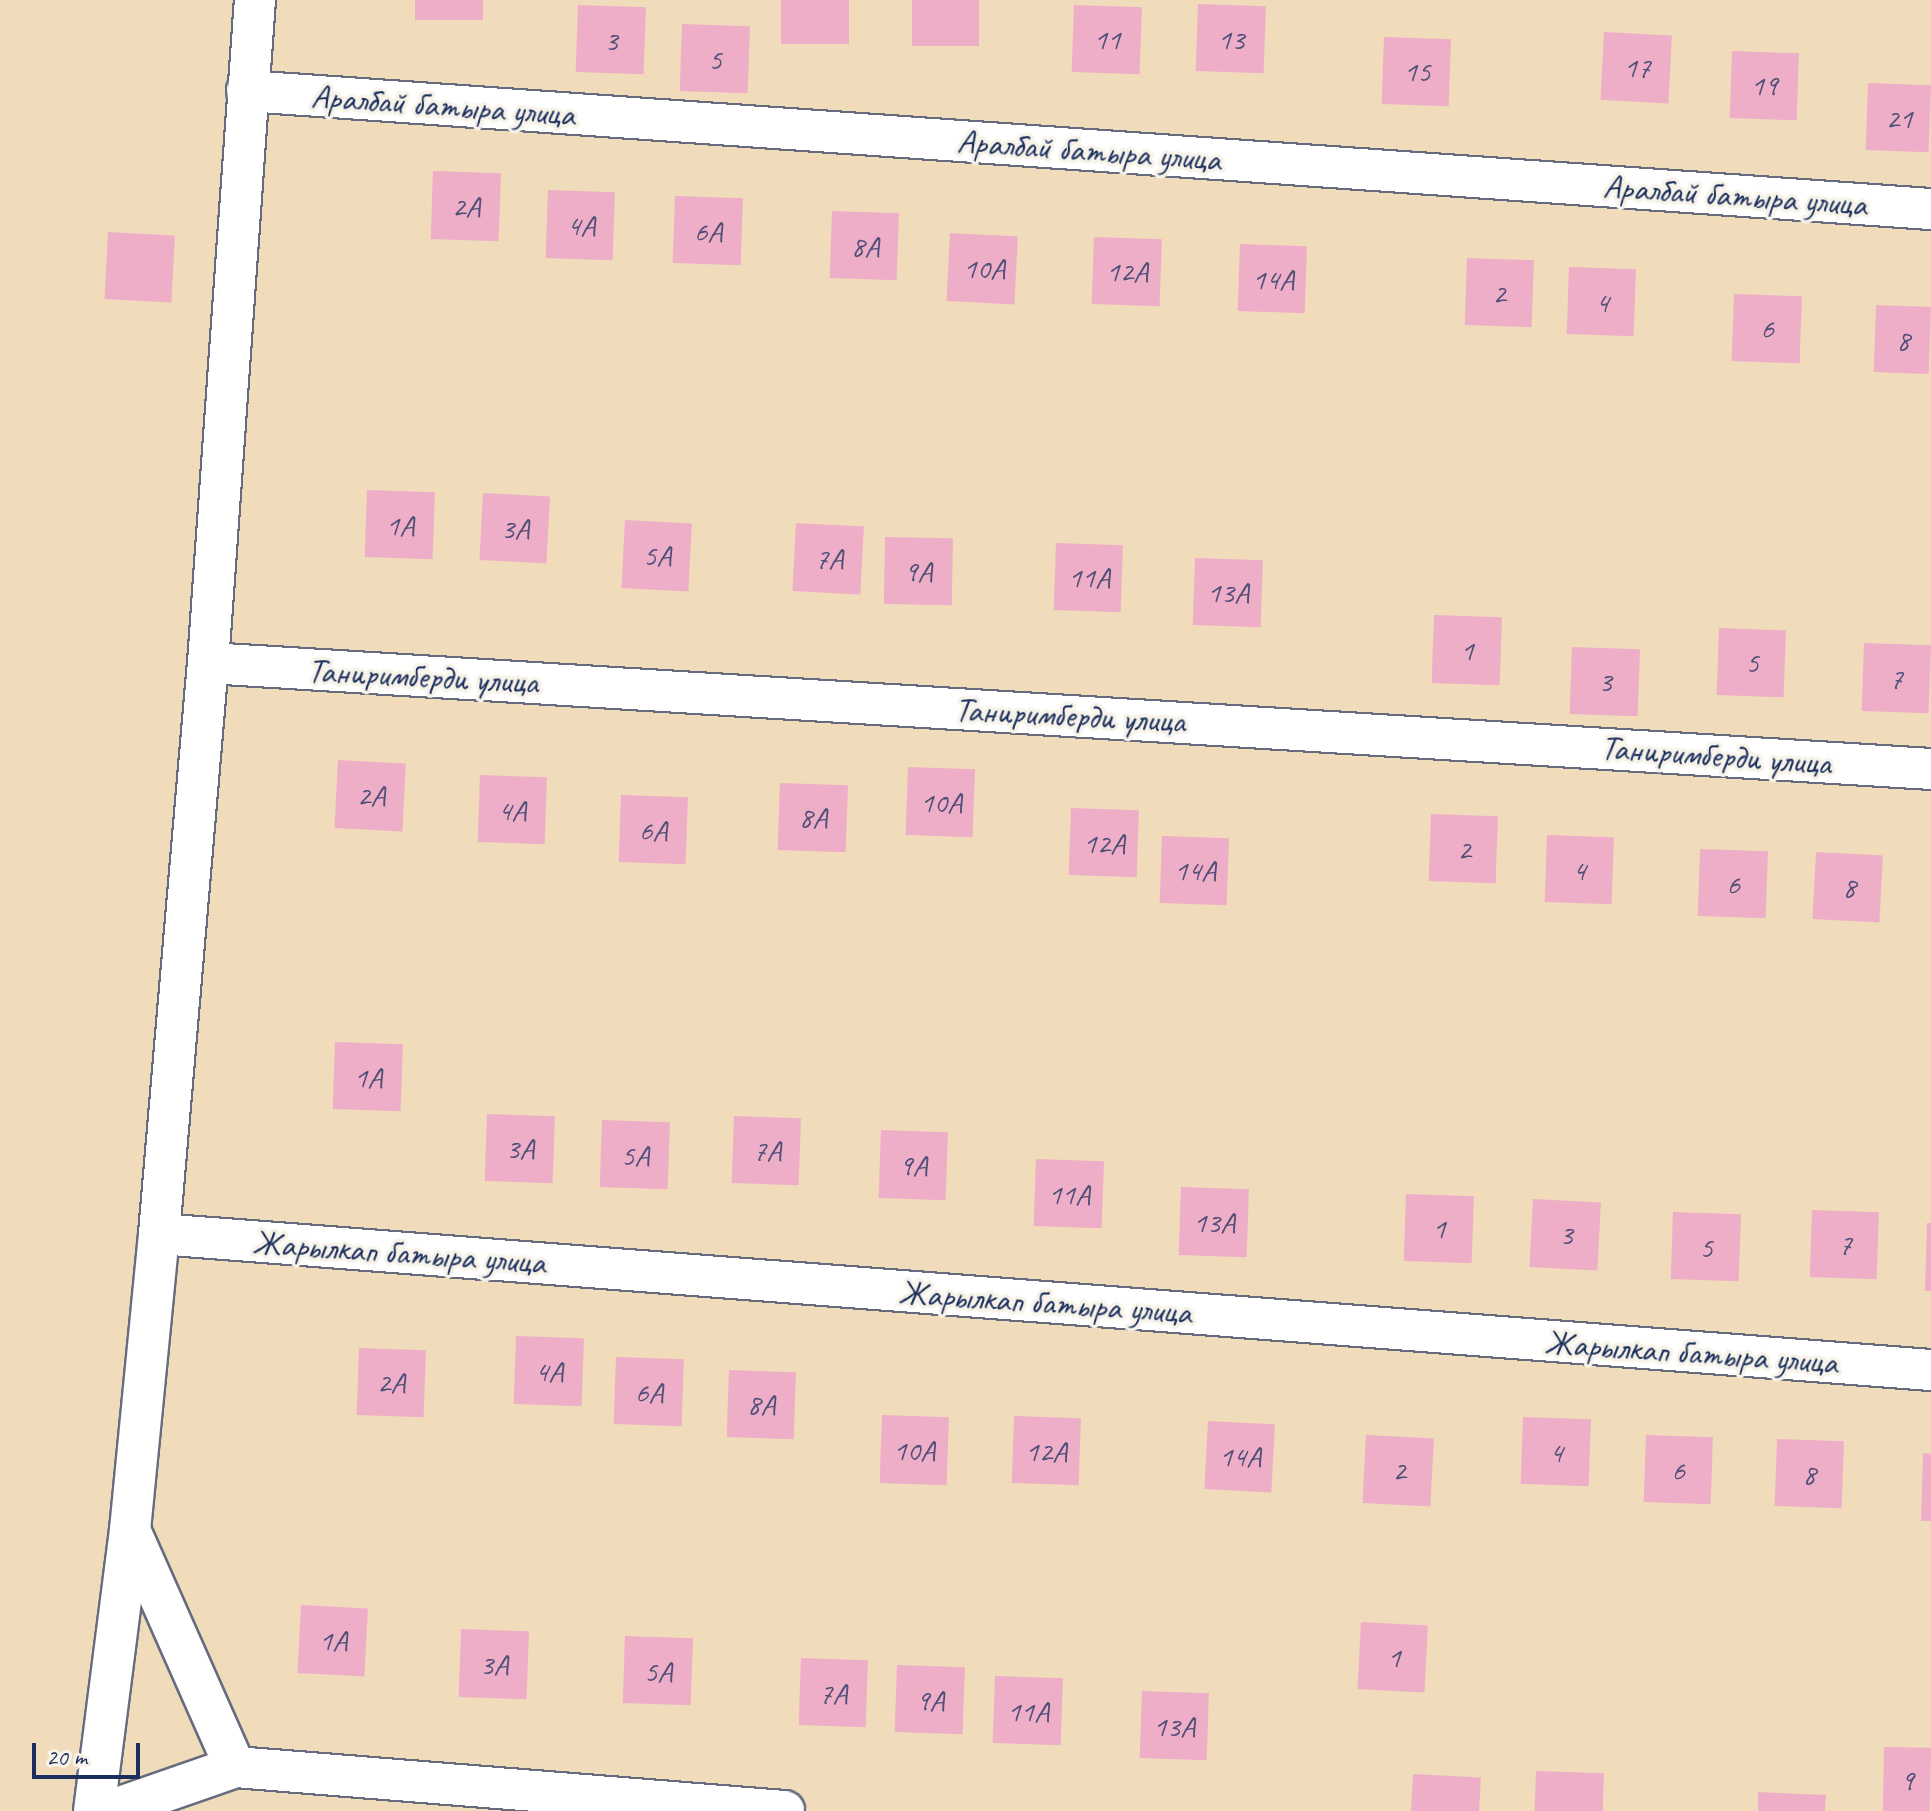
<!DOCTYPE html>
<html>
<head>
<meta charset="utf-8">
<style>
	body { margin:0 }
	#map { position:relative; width:1931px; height:1811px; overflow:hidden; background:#f0dcba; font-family:Caveat,sans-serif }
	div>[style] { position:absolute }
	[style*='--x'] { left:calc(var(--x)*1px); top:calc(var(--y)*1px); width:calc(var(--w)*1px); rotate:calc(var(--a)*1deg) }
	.building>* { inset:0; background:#eeaec8; transform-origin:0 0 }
	.roads { filter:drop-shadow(2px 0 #666c7e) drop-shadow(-2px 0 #666c7e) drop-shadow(0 2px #666c7e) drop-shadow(0 -2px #666c7e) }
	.minor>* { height:40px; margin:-20px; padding:0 20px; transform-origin:20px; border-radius:20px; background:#fff }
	span { translate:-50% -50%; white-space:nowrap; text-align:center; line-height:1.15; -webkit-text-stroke:7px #f7f3e8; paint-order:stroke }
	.number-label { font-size:30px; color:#504f78 }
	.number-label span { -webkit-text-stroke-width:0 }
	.street-label { font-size:34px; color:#1b2f5e }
	.scale { position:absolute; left:32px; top:1743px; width:108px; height:36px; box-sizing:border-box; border:4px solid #1b2f5e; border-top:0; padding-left:10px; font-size:24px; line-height:28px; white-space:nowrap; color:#1b2f5e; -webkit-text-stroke:6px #f7f3e8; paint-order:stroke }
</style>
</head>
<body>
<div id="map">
	<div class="building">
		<div style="left:415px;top:0;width:68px;height:20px"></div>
		<div style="left:781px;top:0;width:68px;height:44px"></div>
		<div style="left:912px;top:0;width:67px;height:46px"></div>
		<div style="left:1198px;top:4px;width:68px;height:67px;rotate:2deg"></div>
		<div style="left:578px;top:5px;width:68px;height:67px;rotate:2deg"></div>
		<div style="left:1074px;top:5px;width:68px;height:67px;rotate:2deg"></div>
		<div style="left:682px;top:24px;width:68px;height:67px;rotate:2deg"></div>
		<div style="left:1604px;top:32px;width:68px;height:68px;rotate:3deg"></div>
		<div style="left:1384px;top:37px;width:67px;height:67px;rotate:2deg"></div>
		<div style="left:1732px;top:51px;width:67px;height:67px;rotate:2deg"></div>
		<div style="left:1868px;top:83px;width:63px;height:67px;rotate:2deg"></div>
		<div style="left:433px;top:171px;width:68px;height:68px;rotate:2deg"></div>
		<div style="left:548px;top:190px;width:67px;height:68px;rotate:2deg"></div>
		<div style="left:675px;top:196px;width:68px;height:67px;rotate:2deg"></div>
		<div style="left:832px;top:211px;width:67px;height:67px;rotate:2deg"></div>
		<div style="left:108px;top:232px;width:67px;height:67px;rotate:3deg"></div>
		<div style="left:950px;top:233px;width:68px;height:68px;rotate:3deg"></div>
		<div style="left:1094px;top:237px;width:68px;height:67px;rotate:2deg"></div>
		<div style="left:1240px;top:244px;width:67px;height:67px;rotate:2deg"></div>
		<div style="left:1467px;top:258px;width:67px;height:67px;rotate:2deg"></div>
		<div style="left:1569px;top:267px;width:67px;height:67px;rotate:2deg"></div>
		<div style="left:1734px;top:294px;width:68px;height:67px;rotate:2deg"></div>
		<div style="left:1876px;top:305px;width:55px;height:67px;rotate:2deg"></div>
		<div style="left:367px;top:490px;width:68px;height:67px;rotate:2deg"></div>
		<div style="left:483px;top:493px;width:67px;height:67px;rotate:3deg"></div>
		<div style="left:625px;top:520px;width:67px;height:68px;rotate:3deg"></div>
		<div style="left:796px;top:523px;width:68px;height:68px;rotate:3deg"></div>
		<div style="left:885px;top:537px;width:68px;height:67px;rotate:1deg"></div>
		<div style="left:1056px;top:543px;width:67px;height:67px;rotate:2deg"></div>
		<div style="left:1195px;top:558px;width:68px;height:67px;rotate:2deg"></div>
		<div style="left:1434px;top:615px;width:68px;height:68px;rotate:2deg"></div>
		<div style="left:1719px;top:628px;width:67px;height:67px;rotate:2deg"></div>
		<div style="left:1864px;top:643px;width:67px;height:68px;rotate:2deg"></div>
		<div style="left:1572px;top:647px;width:68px;height:67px;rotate:2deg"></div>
		<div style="left:338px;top:760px;width:68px;height:68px;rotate:3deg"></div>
		<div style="left:908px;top:767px;width:67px;height:68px;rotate:2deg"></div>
		<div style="left:480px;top:775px;width:67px;height:67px;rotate:2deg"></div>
		<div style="left:780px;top:783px;width:68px;height:67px;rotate:2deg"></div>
		<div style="left:621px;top:795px;width:67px;height:67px;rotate:2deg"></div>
		<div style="left:1071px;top:808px;width:68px;height:67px;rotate:2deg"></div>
		<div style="left:1431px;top:814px;width:67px;height:67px;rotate:2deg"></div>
		<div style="left:1547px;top:835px;width:67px;height:67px;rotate:2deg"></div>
		<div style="left:1162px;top:836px;width:67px;height:67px;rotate:2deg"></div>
		<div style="left:1700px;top:849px;width:68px;height:67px;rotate:2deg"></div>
		<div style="left:1816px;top:852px;width:67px;height:67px;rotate:3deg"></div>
		<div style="left:335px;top:1042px;width:68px;height:67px;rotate:2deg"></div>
		<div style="left:487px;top:1114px;width:68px;height:67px;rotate:2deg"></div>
		<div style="left:734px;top:1116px;width:67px;height:67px;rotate:2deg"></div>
		<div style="left:602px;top:1120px;width:68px;height:67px;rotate:2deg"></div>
		<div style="left:881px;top:1130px;width:67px;height:68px;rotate:2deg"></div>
		<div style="left:1036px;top:1159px;width:68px;height:67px;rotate:2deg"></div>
		<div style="left:1181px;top:1187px;width:68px;height:68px;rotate:2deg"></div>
		<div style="left:1406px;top:1194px;width:68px;height:67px;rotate:2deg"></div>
		<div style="left:1533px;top:1199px;width:68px;height:68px;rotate:3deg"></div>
		<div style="left:1812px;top:1210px;width:67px;height:67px;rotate:2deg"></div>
		<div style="left:1673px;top:1212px;width:68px;height:67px;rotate:2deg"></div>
		<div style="clip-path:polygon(1927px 1223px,1931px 1223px,1931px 1291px,1925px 1291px)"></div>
		<div style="left:516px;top:1336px;width:68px;height:68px;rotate:2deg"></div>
		<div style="left:359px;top:1348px;width:67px;height:67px;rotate:2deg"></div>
		<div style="left:616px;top:1357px;width:68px;height:67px;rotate:2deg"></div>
		<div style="left:729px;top:1370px;width:67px;height:67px;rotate:2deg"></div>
		<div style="left:882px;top:1415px;width:67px;height:68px;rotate:2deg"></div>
		<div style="left:1014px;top:1416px;width:67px;height:67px;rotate:2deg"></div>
		<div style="left:1523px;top:1417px;width:68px;height:67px;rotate:2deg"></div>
		<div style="left:1208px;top:1421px;width:67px;height:68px;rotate:3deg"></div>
		<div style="left:1366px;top:1435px;width:68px;height:68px;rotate:3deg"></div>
		<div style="left:1646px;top:1435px;width:67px;height:67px;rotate:2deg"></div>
		<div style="left:1777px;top:1439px;width:67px;height:67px;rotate:2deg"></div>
		<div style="clip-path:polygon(1923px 1453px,1931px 1454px,1931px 1521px,1921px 1521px)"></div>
		<div style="left:301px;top:1605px;width:67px;height:68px;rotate:3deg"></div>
		<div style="left:1361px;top:1622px;width:67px;height:67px;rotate:3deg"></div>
		<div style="left:461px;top:1629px;width:68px;height:68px;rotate:2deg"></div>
		<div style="left:625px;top:1636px;width:68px;height:67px;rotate:2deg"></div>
		<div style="left:801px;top:1658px;width:67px;height:67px;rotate:2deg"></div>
		<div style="left:897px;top:1665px;width:68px;height:67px;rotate:2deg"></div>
		<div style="left:995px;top:1676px;width:68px;height:67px;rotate:2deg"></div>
		<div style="left:1142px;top:1691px;width:67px;height:67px;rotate:2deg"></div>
		<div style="left:1884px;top:1747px;width:47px;height:64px;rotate:1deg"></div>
		<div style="left:1536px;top:1771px;width:68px;height:40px;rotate:2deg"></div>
		<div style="left:1413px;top:1774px;width:68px;height:37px;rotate:3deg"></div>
		<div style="clip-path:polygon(1758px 1792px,1826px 1795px,1825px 1811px,1758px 1811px)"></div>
	</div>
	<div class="roads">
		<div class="minor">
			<div style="--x:247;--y:91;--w:1688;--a:4.01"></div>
			<div style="--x:208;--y:663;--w:1726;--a:3.52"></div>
			<div style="--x:159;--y:1234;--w:1777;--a:4.39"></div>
			<div style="--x:130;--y:1530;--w:259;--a:66.1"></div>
			<div style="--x:94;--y:1811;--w:283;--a:-82.7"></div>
			<div style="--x:130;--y:1530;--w:297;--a:-84.4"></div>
			<div style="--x:159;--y:1234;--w:573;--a:-85.1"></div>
			<div style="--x:208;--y:663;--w:665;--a:-85.95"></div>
			<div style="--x:109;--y:1811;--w:133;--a:-19.2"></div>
			<div style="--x:235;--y:1767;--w:551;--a:4.58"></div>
		</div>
	</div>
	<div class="number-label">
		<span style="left:1107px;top:39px">11</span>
		<span style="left:1231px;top:39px">13</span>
		<span style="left:611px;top:40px">3</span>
		<span style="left:715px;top:59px">5</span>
		<span style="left:1637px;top:67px">17</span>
		<span style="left:1417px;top:71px">15</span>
		<span style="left:1764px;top:85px">19</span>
		<span style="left:1899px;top:118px">21</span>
		<span style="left:466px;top:206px">2A</span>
		<span style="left:581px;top:225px">4A</span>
		<span style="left:708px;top:231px">6A</span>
		<span style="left:865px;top:246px">8A</span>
		<span style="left:984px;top:268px">10A</span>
		<span style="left:1127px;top:271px">12A</span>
		<span style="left:1273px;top:279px">14A</span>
		<span style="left:1499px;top:293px">2</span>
		<span style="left:1602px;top:302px">4</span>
		<span style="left:1767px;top:328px">6</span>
		<span style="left:1903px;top:340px">8</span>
		<span style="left:400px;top:525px">1A</span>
		<span style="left:515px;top:528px">3A</span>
		<span style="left:657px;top:555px">5A</span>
		<span style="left:829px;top:558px">7A</span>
		<span style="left:918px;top:571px">9A</span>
		<span style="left:1089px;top:577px">11A</span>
		<span style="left:1228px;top:592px">13A</span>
		<span style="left:1467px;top:650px">1</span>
		<span style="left:1752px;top:662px">5</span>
		<span style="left:1896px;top:678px">7</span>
		<span style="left:1605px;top:681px">3</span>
		<span style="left:371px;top:795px">2A</span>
		<span style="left:941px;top:802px">10A</span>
		<span style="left:512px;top:810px">4A</span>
		<span style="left:813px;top:817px">8A</span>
		<span style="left:653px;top:830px">6A</span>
		<span style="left:1104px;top:843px">12A</span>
		<span style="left:1464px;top:849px">2</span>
		<span style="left:1195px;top:870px">14A</span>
		<span style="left:1579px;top:870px">4</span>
		<span style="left:1733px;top:884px">6</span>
		<span style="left:1849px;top:887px">8</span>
		<span style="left:368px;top:1077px">1A</span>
		<span style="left:520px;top:1148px">3A</span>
		<span style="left:767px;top:1150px">7A</span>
		<span style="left:635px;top:1155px">5A</span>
		<span style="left:913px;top:1165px">9A</span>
		<span style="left:1069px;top:1194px">11A</span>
		<span style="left:1214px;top:1222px">13A</span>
		<span style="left:1439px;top:1228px">1</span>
		<span style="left:1566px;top:1234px">3</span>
		<span style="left:1845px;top:1244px">7</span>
		<span style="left:1706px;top:1247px">5</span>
		<span style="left:549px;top:1371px">4A</span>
		<span style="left:391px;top:1382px">2A</span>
		<span style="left:649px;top:1392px">6A</span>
		<span style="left:761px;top:1404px">8A</span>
		<span style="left:914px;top:1450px">10A</span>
		<span style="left:1046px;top:1451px">12A</span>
		<span style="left:1556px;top:1452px">4</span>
		<span style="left:1240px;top:1456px">14A</span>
		<span style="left:1399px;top:1470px">2</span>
		<span style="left:1678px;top:1470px">6</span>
		<span style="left:1809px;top:1474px">8</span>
		<span style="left:333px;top:1640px">1A</span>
		<span style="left:1394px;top:1657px">1</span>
		<span style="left:494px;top:1664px">3A</span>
		<span style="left:658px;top:1671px">5A</span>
		<span style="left:833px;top:1693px">7A</span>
		<span style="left:930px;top:1700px">9A</span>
		<span style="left:1028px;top:1711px">11A</span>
		<span style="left:1174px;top:1726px">13A</span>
		<span style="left:1907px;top:1780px">9</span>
	</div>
	<div class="street-label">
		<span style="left:443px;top:105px;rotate:4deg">Аралбай батыра улица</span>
		<span style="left:1089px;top:150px;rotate:4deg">Аралбай батыра улица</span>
		<span style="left:1735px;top:195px;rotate:4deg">Аралбай батыра улица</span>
		<span style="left:423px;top:676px;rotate:3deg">Таниримберди улица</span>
		<span style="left:1070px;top:715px;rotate:3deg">Таниримберди улица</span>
		<span style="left:1716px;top:755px;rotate:4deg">Таниримберди улица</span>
		<span style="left:399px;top:1252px;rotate:4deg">Жарылкап батыра улица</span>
		<span style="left:1045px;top:1302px;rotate:4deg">Жарылкап батыра улица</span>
		<span style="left:1691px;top:1352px;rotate:4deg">Жарылкап батыра улица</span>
	</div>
	<div class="scale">20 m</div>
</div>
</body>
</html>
